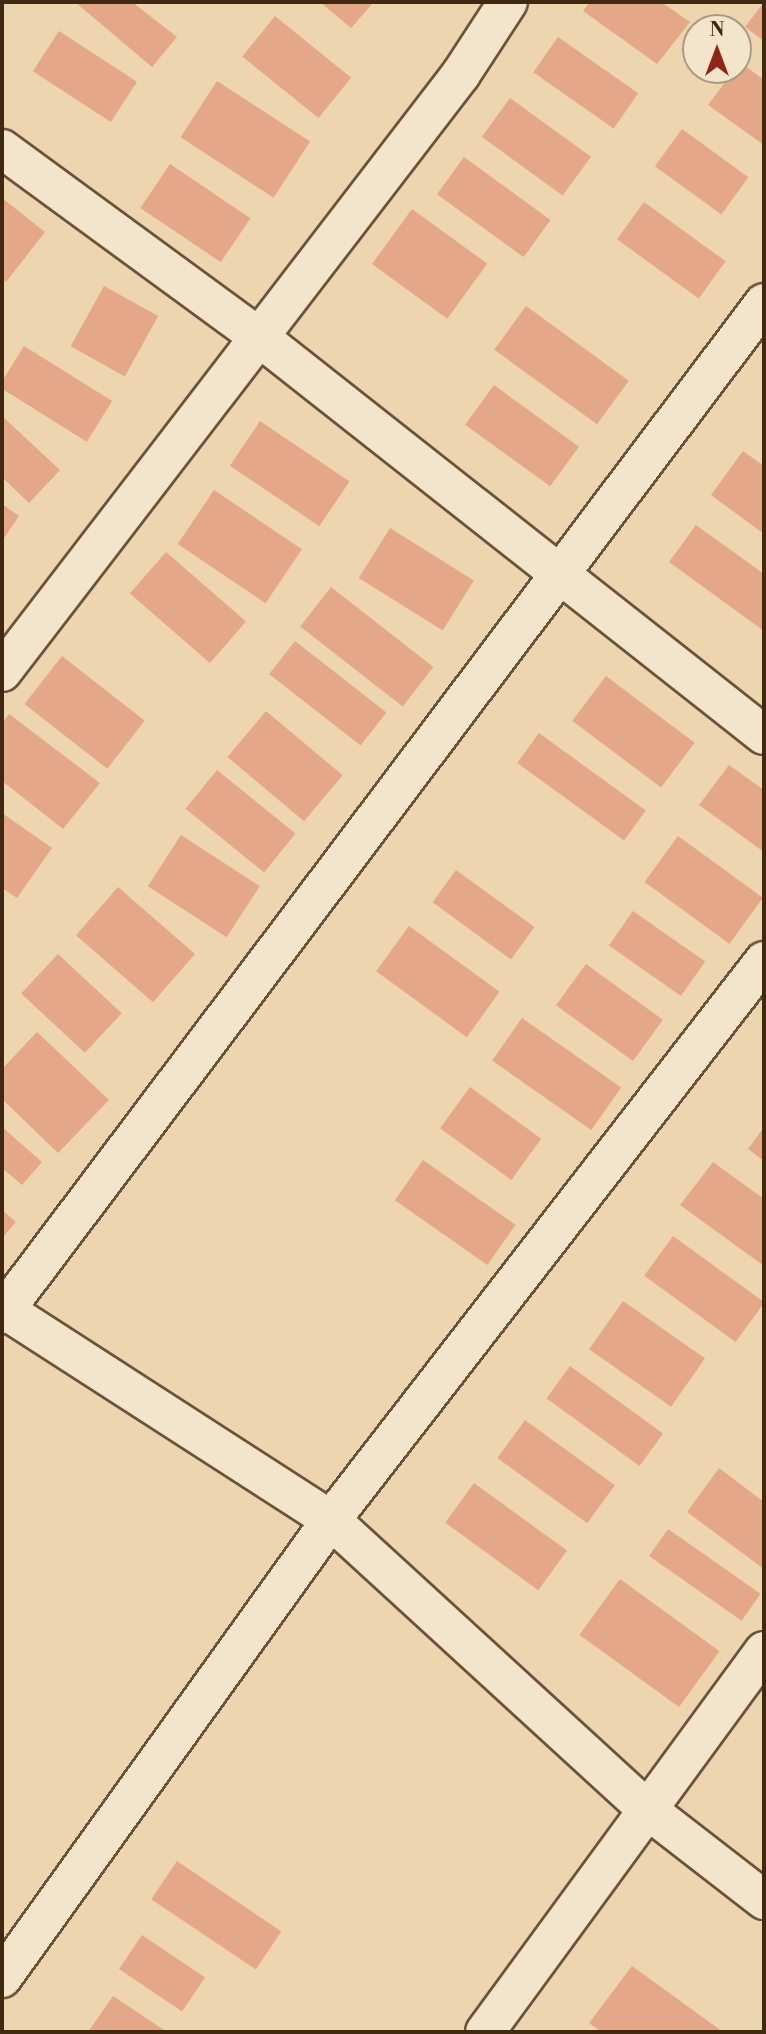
<!DOCTYPE html>
<html>
<head>
<meta charset="utf-8">
<style>
	body { margin:0 }
	#map { position:relative; width:766px; height:2034px; overflow:hidden; background:#edd5b0; font-family:"Libre Bodoni",serif }
	div>[style] { position:absolute }
	[style*='--x'] { left:calc(var(--x)*1px); top:calc(var(--y)*1px); width:calc(var(--w)*1px); rotate:calc(var(--a)*1deg) }
	.building>* { inset:0; background:#e4a888; transform-origin:0 0 }
	.roads { filter:drop-shadow(2px 0 #6b5339) drop-shadow(-2px 0 #6b5339) drop-shadow(0 2px #6b5339) drop-shadow(0 -2px #6b5339) }
	.minor>* { height:38px; margin:-19px; padding:0 19px; transform-origin:19px; border-radius:19px; background:#f3e4cc }
	span { translate:-50% -50%; white-space:nowrap; text-align:center; line-height:1.15; -webkit-text-stroke:5px #f3e4cc; paint-order:stroke }
	.frame { position:absolute; inset:0; border:4px solid #402811; pointer-events:none }
	.north { position:absolute; left:682px; top:14px; width:70px; height:70px; box-sizing:border-box; background:#f3e4cc; border:2px solid #ab9981; border-radius:50%; rotate:0deg; font-size:19px; font-weight:700; line-height:28px; text-align:center; color:#402811 }
	.north::after { content:''; display:block; margin:auto; width:24px; height:32px; background:#8f2418; clip-path:polygon(50% 0,100% 100%,50% 72%,0 100%) }
</style>
</head>
<body>
<div id="map">
	<div class="building">
		<div style="clip-path:polygon(75px 2px,132px 2px,177px 37px,152px 67px)"></div>
		<div style="clip-path:polygon(320px 2px,374px 2px,351px 28px)"></div>
		<div style="clip-path:polygon(590px 2px,661px 2px,690px 22px,657px 64px,583px 11px)"></div>
		<div style="clip-path:polygon(764px 2px,764px 41px,745px 27px)"></div>
		<div style="left:275px;top:16px;width:98px;height:52px;rotate:39deg"></div>
		<div style="left:59px;top:31px;width:93px;height:48px;rotate:33deg"></div>
		<div style="left:558px;top:37px;width:98px;height:43px;rotate:35deg"></div>
		<div style="clip-path:polygon(740px 62px,764px 80px,764px 145px,708px 105px)"></div>
		<div style="left:217px;top:81px;width:111px;height:67px;rotate:33deg"></div>
		<div style="left:510px;top:98px;width:100px;height:48px;rotate:36deg"></div>
		<div style="left:682px;top:129px;width:82px;height:46px;rotate:36deg"></div>
		<div style="left:464px;top:157px;width:107px;height:46px;rotate:36deg"></div>
		<div style="left:170px;top:164px;width:97px;height:53px;rotate:34deg"></div>
		<div style="clip-path:polygon(2px 198px,45px 232px,6px 282px,2px 278px)"></div>
		<div style="left:644px;top:202px;width:101px;height:46px;rotate:36deg"></div>
		<div style="left:412px;top:209px;width:93px;height:68px;rotate:36deg"></div>
		<div style="left:104px;top:286px;width:62px;height:69px;rotate:29deg"></div>
		<div style="left:526px;top:306px;width:127px;height:54px;rotate:36deg"></div>
		<div style="left:24px;top:346px;width:104px;height:48px;rotate:32deg"></div>
		<div style="left:494px;top:385px;width:105px;height:49px;rotate:36deg"></div>
		<div style="clip-path:polygon(2px 416px,60px 470px,29px 503px,2px 477px)"></div>
		<div style="left:260px;top:421px;width:108px;height:54px;rotate:34deg"></div>
		<div style="clip-path:polygon(743px 451px,764px 466px,764px 534px,711px 495px)"></div>
		<div style="left:214px;top:490px;width:106px;height:65px;rotate:34deg"></div>
		<div style="clip-path:polygon(2px 504px,19px 516px,2px 541px)"></div>
		<div style="clip-path:polygon(696px 525px,764px 574px,764px 631px,669px 562px)"></div>
		<div style="left:390px;top:528px;width:99px;height:59px;rotate:32deg"></div>
		<div style="left:166px;top:552px;width:106px;height:55px;rotate:41deg"></div>
		<div style="left:331px;top:587px;width:130px;height:50px;rotate:38deg"></div>
		<div style="left:295px;top:641px;width:116px;height:42px;rotate:38deg"></div>
		<div style="left:62px;top:656px;width:105px;height:61px;rotate:38deg"></div>
		<div style="left:606px;top:676px;width:111px;height:56px;rotate:37deg"></div>
		<div style="left:266px;top:711px;width:100px;height:60px;rotate:40deg"></div>
		<div style="clip-path:polygon(9px 714px,100px 783px,63px 829px,2px 781px,2px 723px)"></div>
		<div style="left:539px;top:733px;width:132px;height:37px;rotate:36deg"></div>
		<div style="clip-path:polygon(729px 765px,764px 790px,764px 852px,699px 805px)"></div>
		<div style="left:217px;top:770px;width:101px;height:50px;rotate:39deg"></div>
		<div style="clip-path:polygon(2px 813px,52px 848px,17px 898px,2px 888px)"></div>
		<div style="left:181px;top:835px;width:94px;height:61px;rotate:33deg"></div>
		<div style="left:678px;top:836px;width:105px;height:57px;rotate:36deg"></div>
		<div style="left:456px;top:870px;width:97px;height:40px;rotate:36deg"></div>
		<div style="left:118px;top:887px;width:102px;height:64px;rotate:41deg"></div>
		<div style="left:633px;top:911px;width:88px;height:42px;rotate:35deg"></div>
		<div style="left:409px;top:926px;width:112px;height:56px;rotate:36deg"></div>
		<div style="left:58px;top:954px;width:87px;height:54px;rotate:43deg"></div>
		<div style="left:586px;top:964px;width:95px;height:51px;rotate:36deg"></div>
		<div style="left:522px;top:1018px;width:121px;height:52px;rotate:35deg"></div>
		<div style="clip-path:polygon(37px 1032px,109px 1100px,58px 1153px,2px 1099px,2px 1069px)"></div>
		<div style="left:470px;top:1087px;width:88px;height:51px;rotate:36deg"></div>
		<div style="clip-path:polygon(2px 1127px,42px 1162px,22px 1185px,2px 1168px)"></div>
		<div style="clip-path:polygon(764px 1127px,764px 1161px,748px 1149px)"></div>
		<div style="left:423px;top:1160px;width:113px;height:49px;rotate:35deg"></div>
		<div style="clip-path:polygon(713px 1162px,764px 1199px,764px 1266px,680px 1205px)"></div>
		<div style="clip-path:polygon(2px 1210px,16px 1222px,2px 1238px)"></div>
		<div style="left:673px;top:1236px;width:113px;height:49px;rotate:36deg"></div>
		<div style="left:623px;top:1301px;width:100px;height:59px;rotate:35deg"></div>
		<div style="left:570px;top:1366px;width:115px;height:40px;rotate:36deg"></div>
		<div style="left:525px;top:1420px;width:111px;height:47px;rotate:36deg"></div>
		<div style="clip-path:polygon(719px 1468px,764px 1502px,764px 1569px,687px 1512px)"></div>
		<div style="left:474px;top:1483px;width:115px;height:49px;rotate:36deg"></div>
		<div style="left:668px;top:1529px;width:113px;height:33px;rotate:35deg"></div>
		<div style="left:620px;top:1579px;width:123px;height:69px;rotate:36deg"></div>
		<div style="left:177px;top:1861px;width:126px;height:46px;rotate:34deg"></div>
		<div style="left:142px;top:1935px;width:76px;height:41px;rotate:34deg"></div>
		<div style="clip-path:polygon(632px 1966px,723px 2032px,602px 2032px,589px 2023px)"></div>
		<div style="clip-path:polygon(113px 1996px,167px 2032px,88px 2032px)"></div>
	</div>
	<div class="roads">
		<div class="minor">
			<div style="--x:2;--y:149;--w:318;--a:36.2"></div>
			<div style="--x:259;--y:337;--w:643;--a:38.24"></div>
			<div style="--x:2;--y:672;--w:754;--a:-52.49"></div>
			<div style="--x:461;--y:74;--w:86;--a:-56.9"></div>
			<div style="--x:2;--y:1308;--w:391;--a:32.8"></div>
			<div style="--x:331;--y:1520;--w:430;--a:42.5"></div>
			<div style="--x:648;--y:1810;--w:147;--a:37.8"></div>
			<div style="--x:2;--y:1314;--w:1266;--a:-52.99"></div>
			<div style="--x:2;--y:1978;--w:564;--a:-54.31"></div>
			<div style="--x:331;--y:1520;--w:707;--a:-52.24"></div>
			<div style="--x:485;--y:2032;--w:472;--a:-53.8"></div>
		</div>
	</div>
	<div class="frame"></div>
	<div class="north">N</div>
</div>
</body>
</html>
